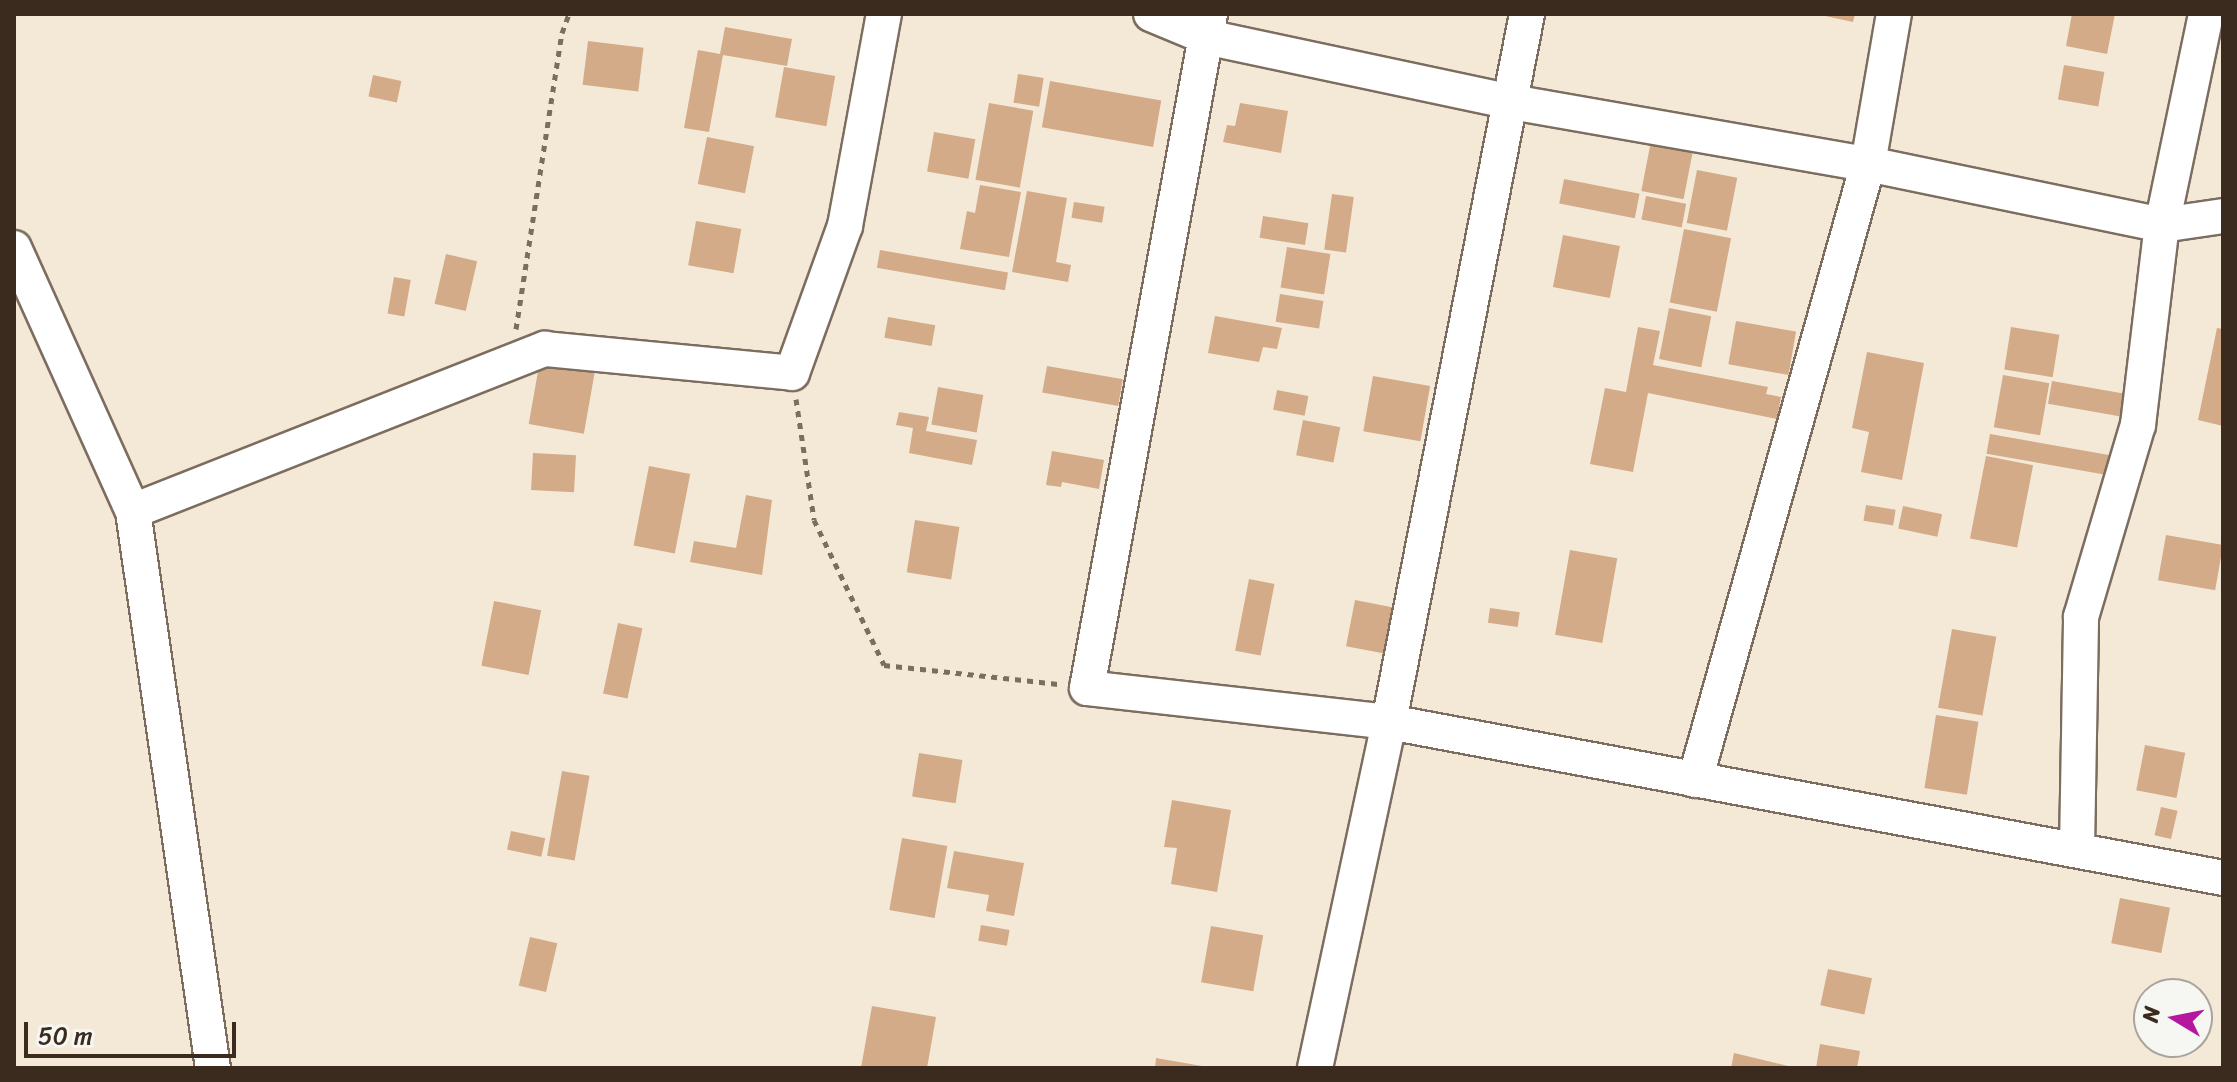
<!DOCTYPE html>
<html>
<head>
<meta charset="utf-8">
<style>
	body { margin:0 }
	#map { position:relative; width:2237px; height:1082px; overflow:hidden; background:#f4e9d7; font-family:Sriracha,sans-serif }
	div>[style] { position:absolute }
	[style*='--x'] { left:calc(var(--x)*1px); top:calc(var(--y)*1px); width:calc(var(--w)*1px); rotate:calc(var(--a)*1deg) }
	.building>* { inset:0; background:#d3ab88; transform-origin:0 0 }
	.path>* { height:5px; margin-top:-2.5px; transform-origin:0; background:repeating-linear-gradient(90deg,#7c6d5f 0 6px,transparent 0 12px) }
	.roads { filter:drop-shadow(2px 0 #7c6d5f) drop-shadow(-2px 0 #7c6d5f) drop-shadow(0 2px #7c6d5f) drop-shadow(0 -2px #7c6d5f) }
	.minor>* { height:34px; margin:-17px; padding:0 17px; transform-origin:17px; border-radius:17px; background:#fff }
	span { translate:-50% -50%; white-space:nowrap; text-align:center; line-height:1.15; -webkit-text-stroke:6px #f6f6f2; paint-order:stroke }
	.frame { position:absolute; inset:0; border:16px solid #3b2a1e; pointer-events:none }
	.north { position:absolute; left:2133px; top:978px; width:80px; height:80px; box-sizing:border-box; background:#f6f6f2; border:2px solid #aba49d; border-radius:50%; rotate:280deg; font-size:22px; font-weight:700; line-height:32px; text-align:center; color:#3b2a1e }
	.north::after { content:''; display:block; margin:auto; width:28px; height:36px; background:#b5179e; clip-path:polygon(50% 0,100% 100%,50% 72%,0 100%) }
	.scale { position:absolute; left:24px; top:1022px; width:212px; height:36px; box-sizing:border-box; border:4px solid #3b2a1e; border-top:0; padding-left:10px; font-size:24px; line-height:28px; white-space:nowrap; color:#3b2a1e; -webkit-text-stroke:6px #f6f6f2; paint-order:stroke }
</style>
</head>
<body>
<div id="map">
	<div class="building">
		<div style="clip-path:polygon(1816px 14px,1855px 14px,1853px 22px)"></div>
		<div style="clip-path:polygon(2072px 14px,2115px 14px,2107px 54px,2066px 46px)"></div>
		<div style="clip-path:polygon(725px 27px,792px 39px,787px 66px,723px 55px,709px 132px,684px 128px,698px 50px,720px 54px)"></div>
		<div style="left:588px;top:41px;width:56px;height:44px;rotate:7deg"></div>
		<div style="left:2064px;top:65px;width:41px;height:35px;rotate:10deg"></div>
		<div style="left:784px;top:67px;width:52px;height:51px;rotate:10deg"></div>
		<div style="left:1018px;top:74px;width:26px;height:29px;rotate:9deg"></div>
		<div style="left:373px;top:75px;width:29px;height:22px;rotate:12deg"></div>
		<div style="left:1050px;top:81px;width:113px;height:47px;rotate:10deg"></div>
		<div style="left:989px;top:103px;width:45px;height:78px;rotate:10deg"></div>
		<div style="clip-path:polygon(1240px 103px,1288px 111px,1281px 153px,1223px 142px,1227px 125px,1235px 126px)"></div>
		<div style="left:934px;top:132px;width:42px;height:40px;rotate:10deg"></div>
		<div style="left:1652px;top:136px;width:43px;height:56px;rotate:11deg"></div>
		<div style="left:707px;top:137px;width:48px;height:48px;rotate:11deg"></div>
		<div style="left:1697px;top:170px;width:41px;height:54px;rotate:11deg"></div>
		<div style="left:1564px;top:179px;width:77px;height:25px;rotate:11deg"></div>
		<div style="clip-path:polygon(980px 185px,1021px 192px,1009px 257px,960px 249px,967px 211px,975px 213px)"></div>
		<div style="clip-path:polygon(1027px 191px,1067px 198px,1056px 262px,1071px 265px,1068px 282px,1012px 272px)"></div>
		<div style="left:1332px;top:194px;width:22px;height:56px;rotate:8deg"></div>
		<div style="left:1646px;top:196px;width:41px;height:24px;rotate:11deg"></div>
		<div style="left:1074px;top:202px;width:31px;height:16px;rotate:9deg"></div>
		<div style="left:1263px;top:216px;width:46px;height:22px;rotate:9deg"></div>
		<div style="left:696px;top:221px;width:46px;height:45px;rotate:10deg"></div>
		<div style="left:1684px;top:229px;width:48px;height:75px;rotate:11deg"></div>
		<div style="left:1563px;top:235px;width:58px;height:53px;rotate:11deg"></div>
		<div style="left:1287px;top:247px;width:44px;height:41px;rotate:9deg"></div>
		<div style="left:880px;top:250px;width:130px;height:18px;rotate:10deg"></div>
		<div style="left:446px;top:254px;width:32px;height:51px;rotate:13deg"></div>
		<div style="left:394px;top:277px;width:17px;height:37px;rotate:10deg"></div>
		<div style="left:1280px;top:294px;width:44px;height:28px;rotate:9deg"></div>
		<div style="left:1669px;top:308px;width:43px;height:52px;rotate:11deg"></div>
		<div style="clip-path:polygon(1215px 316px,1282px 328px,1277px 349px,1263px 347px,1259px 362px,1208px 353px)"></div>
		<div style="left:888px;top:317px;width:48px;height:21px;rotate:10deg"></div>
		<div style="left:1736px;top:321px;width:61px;height:44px;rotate:10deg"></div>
		<div style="clip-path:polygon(1638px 327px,1660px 331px,1653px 365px,1768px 387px,1766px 394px,1781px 397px,1777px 419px,1648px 393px,1633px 472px,1590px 464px,1605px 388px,1626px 392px)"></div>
		<div style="left:2011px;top:327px;width:49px;height:43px;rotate:9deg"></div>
		<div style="clip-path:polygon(2217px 328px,2223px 329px,2223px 426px,2198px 420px)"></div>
		<div style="clip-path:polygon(1867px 352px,1924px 363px,1902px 480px,1861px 472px,1869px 432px,1852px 428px)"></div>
		<div style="left:540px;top:360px;width:56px;height:65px;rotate:10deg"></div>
		<div style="left:1047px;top:366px;width:77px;height:27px;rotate:10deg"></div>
		<div style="left:2003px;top:375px;width:47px;height:53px;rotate:10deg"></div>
		<div style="left:1373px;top:376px;width:58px;height:56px;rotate:10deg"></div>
		<div style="left:2052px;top:381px;width:74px;height:23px;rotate:10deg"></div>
		<div style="left:938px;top:387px;width:46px;height:38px;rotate:10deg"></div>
		<div style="left:1277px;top:390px;width:32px;height:20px;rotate:11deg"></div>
		<div style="clip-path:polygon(899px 412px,929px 417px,926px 431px,977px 440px,972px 465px,909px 453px,913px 428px,896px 425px)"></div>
		<div style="left:1303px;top:420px;width:38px;height:36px;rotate:11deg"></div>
		<div style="left:1990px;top:434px;width:128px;height:20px;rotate:10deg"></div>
		<div style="clip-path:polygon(1052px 451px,1104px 460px,1099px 489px,1062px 482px,1061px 487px,1046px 485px)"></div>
		<div style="left:533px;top:453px;width:43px;height:37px;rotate:3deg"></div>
		<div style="left:1986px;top:456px;width:48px;height:84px;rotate:11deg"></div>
		<div style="left:649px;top:466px;width:42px;height:81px;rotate:11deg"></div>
		<div style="clip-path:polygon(746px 495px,772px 500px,762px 575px,690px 562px,694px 541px,736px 548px)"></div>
		<div style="left:1866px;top:505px;width:30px;height:16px;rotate:9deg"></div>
		<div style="left:1903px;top:506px;width:40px;height:23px;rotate:12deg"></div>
		<div style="left:915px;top:520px;width:45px;height:53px;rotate:9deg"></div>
		<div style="left:2166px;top:535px;width:58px;height:46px;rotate:10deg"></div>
		<div style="left:1570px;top:550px;width:48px;height:86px;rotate:10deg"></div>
		<div style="left:1249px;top:579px;width:26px;height:73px;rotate:11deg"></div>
		<div style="left:1355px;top:600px;width:43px;height:47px;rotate:11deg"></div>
		<div style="left:494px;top:601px;width:48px;height:66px;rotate:11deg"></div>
		<div style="left:1490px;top:608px;width:30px;height:15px;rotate:8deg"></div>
		<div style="left:618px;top:623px;width:25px;height:72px;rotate:12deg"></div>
		<div style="left:1952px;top:629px;width:45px;height:80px;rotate:10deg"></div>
		<div style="left:1936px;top:715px;width:43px;height:74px;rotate:9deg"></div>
		<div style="left:2145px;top:745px;width:41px;height:46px;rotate:11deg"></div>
		<div style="left:919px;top:753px;width:44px;height:44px;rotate:9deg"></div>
		<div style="left:562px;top:771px;width:28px;height:86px;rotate:10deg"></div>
		<div style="clip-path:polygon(1172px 800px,1231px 810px,1217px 892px,1171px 884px,1177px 848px,1164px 847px)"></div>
		<div style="left:2161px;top:807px;width:17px;height:29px;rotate:13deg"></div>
		<div style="left:511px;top:831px;width:35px;height:19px;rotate:12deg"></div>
		<div style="left:902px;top:838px;width:46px;height:73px;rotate:10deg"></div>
		<div style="clip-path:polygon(954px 851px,1024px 863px,1014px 916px,986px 911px,989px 895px,947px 888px)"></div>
		<div style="left:2120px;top:898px;width:51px;height:46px;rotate:11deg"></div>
		<div style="left:981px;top:925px;width:29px;height:16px;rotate:10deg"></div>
		<div style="left:1211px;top:926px;width:53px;height:57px;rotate:10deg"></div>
		<div style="left:530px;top:937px;width:28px;height:50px;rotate:13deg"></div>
		<div style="left:1828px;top:969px;width:45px;height:37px;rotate:12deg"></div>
		<div style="clip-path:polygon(872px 1006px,936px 1017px,927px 1068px,861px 1068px)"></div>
		<div style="clip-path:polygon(1820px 1044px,1860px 1051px,1857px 1068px,1816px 1068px)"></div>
		<div style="clip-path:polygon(1734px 1053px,1792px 1067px,1792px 1068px,1731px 1068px)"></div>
		<div style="clip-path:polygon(1156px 1058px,1202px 1066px,1202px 1068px,1155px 1068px)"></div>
	</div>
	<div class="path">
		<div style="--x:516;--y:329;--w:300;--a:-81.2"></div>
		<div style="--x:562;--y:33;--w:20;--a:-70"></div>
		<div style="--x:796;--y:399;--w:122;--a:81.5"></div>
		<div style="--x:814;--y:520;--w:161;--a:64.2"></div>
		<div style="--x:884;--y:665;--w:175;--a:6.2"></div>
	</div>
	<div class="roads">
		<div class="minor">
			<div style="--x:1151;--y:14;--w:60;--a:22.7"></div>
			<div style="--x:1206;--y:37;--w:312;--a:12"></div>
			<div style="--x:1511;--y:102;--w:362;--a:9.9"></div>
			<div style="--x:1868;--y:164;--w:300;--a:11.7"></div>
			<div style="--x:2162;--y:225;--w:62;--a:-8.4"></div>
			<div style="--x:1210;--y:14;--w:685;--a:100.34"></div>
			<div style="--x:1087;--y:688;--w:304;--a:6.4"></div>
			<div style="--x:1389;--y:722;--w:848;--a:10.59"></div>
			<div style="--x:14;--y:248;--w:289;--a:65.7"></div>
			<div style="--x:133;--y:511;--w:563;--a:81.83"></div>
			<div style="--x:133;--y:511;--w:443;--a:-21.5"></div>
			<div style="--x:545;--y:349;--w:248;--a:5.5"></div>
			<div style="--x:792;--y:373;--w:156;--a:-70.2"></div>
			<div style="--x:845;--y:226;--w:216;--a:-79.6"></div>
			<div style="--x:1695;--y:780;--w:640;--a:-74.31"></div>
			<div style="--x:1868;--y:164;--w:152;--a:-80.2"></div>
			<div style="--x:2077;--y:850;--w:233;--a:-89"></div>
			<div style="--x:2081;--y:617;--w:200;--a:-73.5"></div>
			<div style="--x:2138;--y:425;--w:201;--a:-83.2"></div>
			<div style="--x:2162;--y:225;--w:216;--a:-78.2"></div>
			<div style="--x:1315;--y:1068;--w:354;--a:-77.9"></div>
			<div style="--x:1389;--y:722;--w:721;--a:-78.97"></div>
		</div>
	</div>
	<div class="frame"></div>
	<div class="north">N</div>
	<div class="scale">50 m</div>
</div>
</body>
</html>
